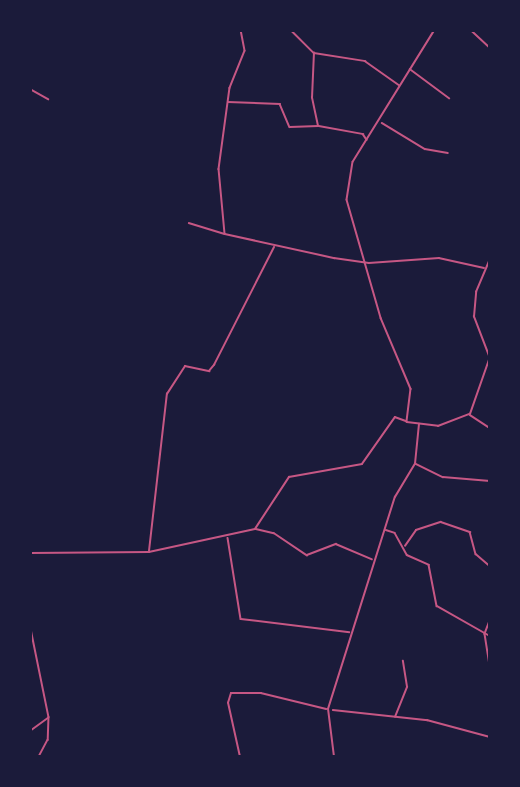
<!DOCTYPE html>
<html>
<head>
<meta charset="utf-8">
<style>
	body { margin:0 }
	#map { position:relative; width:520px; height:787px; overflow:hidden; background:#1b1b3a; font-family:Rubik,sans-serif }
	div>[style] { position:absolute }
	[style*='--x'] { left:calc(var(--x)*1px); top:calc(var(--y)*1px); width:calc(var(--w)*1px); rotate:calc(var(--a)*1deg) }
	.minor>* { height:1.5px; margin:-0.75px; padding:0 0.75px; transform-origin:0.75px; border-radius:0.75px; background:#c65784 }
	span { translate:-50% -50%; white-space:nowrap; text-align:center; line-height:1.15; -webkit-text-stroke:6px #1b1b3a; paint-order:stroke }
	.frame { position:absolute; inset:0; border:32px solid #1b1b3a; pointer-events:none }
</style>
</head>
<body>
<div id="map">
	<div class="minor">
		<div style="--x:241;--y:30;--w:21;--a:79"></div>
		<div style="--x:245;--y:51;--w:40;--a:112"></div>
		<div style="--x:230;--y:88;--w:82;--a:97.7"></div>
		<div style="--x:219;--y:169;--w:65;--a:84.7"></div>
		<div style="--x:225;--y:234;--w:112;--a:12.4"></div>
		<div style="--x:334;--y:258;--w:35;--a:8"></div>
		<div style="--x:369;--y:263;--w:70;--a:-4.1"></div>
		<div style="--x:439;--y:258;--w:46;--a:12.5"></div>
		<div style="--x:291;--y:30;--w:33;--a:45"></div>
		<div style="--x:314;--y:53;--w:52;--a:8.9"></div>
		<div style="--x:365;--y:61;--w:42;--a:35.2"></div>
		<div style="--x:435;--y:30;--w:155;--a:121.8"></div>
		<div style="--x:353;--y:162;--w:38;--a:99"></div>
		<div style="--x:347;--y:200;--w:123;--a:73.9"></div>
		<div style="--x:381;--y:318;--w:77;--a:67.1"></div>
		<div style="--x:411;--y:389;--w:33;--a:97"></div>
		<div style="--x:407;--y:422;--w:31;--a:7"></div>
		<div style="--x:438;--y:426;--w:34;--a:-21"></div>
		<div style="--x:470;--y:414;--w:60;--a:-70.7"></div>
		<div style="--x:471;--y:30;--w:26;--a:43"></div>
		<div style="--x:410;--y:69;--w:49;--a:36.6"></div>
		<div style="--x:30;--y:89;--w:21;--a:29"></div>
		<div style="--x:228;--y:102;--w:52;--a:2.2"></div>
		<div style="--x:280;--y:104;--w:25;--a:67"></div>
		<div style="--x:290;--y:127;--w:28;--a:-2"></div>
		<div style="--x:318;--y:126;--w:29;--a:-102"></div>
		<div style="--x:312;--y:98;--w:45;--a:-87.5"></div>
		<div style="--x:382;--y:123;--w:50;--a:31.2"></div>
		<div style="--x:425;--y:149;--w:23;--a:10"></div>
		<div style="--x:319;--y:126;--w:45;--a:10.3"></div>
		<div style="--x:363;--y:134;--w:7;--a:56"></div>
		<div style="--x:189;--y:223;--w:37;--a:17"></div>
		<div style="--x:489;--y:356;--w:42;--a:-111"></div>
		<div style="--x:474;--y:317;--w:25;--a:-85"></div>
		<div style="--x:476;--y:292;--w:36;--a:-67"></div>
		<div style="--x:470;--y:415;--w:24;--a:33"></div>
		<div style="--x:416;--y:464;--w:30;--a:26"></div>
		<div style="--x:443;--y:477;--w:47;--a:4.9"></div>
		<div style="--x:256;--y:529;--w:18;--a:13"></div>
		<div style="--x:274;--y:533;--w:40;--a:34"></div>
		<div style="--x:307;--y:555;--w:31;--a:-21"></div>
		<div style="--x:336;--y:544;--w:39;--a:23"></div>
		<div style="--x:386;--y:530;--w:9;--a:18"></div>
		<div style="--x:395;--y:533;--w:25;--a:61"></div>
		<div style="--x:407;--y:555;--w:24;--a:24"></div>
		<div style="--x:429;--y:565;--w:42;--a:79"></div>
		<div style="--x:437;--y:606;--w:61;--a:29.5"></div>
		<div style="--x:228;--y:538;--w:82;--a:80.9"></div>
		<div style="--x:241;--y:619;--w:109;--a:6.9"></div>
		<div style="--x:405;--y:546;--w:19;--a:-55"></div>
		<div style="--x:416;--y:530;--w:26;--a:-18"></div>
		<div style="--x:441;--y:522;--w:31;--a:19"></div>
		<div style="--x:470;--y:532;--w:23;--a:75"></div>
		<div style="--x:476;--y:554;--w:18;--a:41"></div>
		<div style="--x:149;--y:551;--w:158;--a:-83.5"></div>
		<div style="--x:167;--y:394;--w:33;--a:-57"></div>
		<div style="--x:185;--y:366;--w:25;--a:12"></div>
		<div style="--x:209;--y:371;--w:8;--a:-50"></div>
		<div style="--x:214;--y:365;--w:132;--a:-63"></div>
		<div style="--x:30;--y:553;--w:119;--a:-0.5"></div>
		<div style="--x:149;--y:552;--w:108;--a:-12.2"></div>
		<div style="--x:255;--y:529;--w:62;--a:-56.8"></div>
		<div style="--x:289;--y:477;--w:74;--a:-10.1"></div>
		<div style="--x:362;--y:464;--w:57;--a:-54.9"></div>
		<div style="--x:395;--y:417;--w:12;--a:20"></div>
		<div style="--x:490;--y:621;--w:14;--a:111"></div>
		<div style="--x:485;--y:634;--w:31;--a:81"></div>
		<div style="--x:30;--y:624;--w:95;--a:78.5"></div>
		<div style="--x:49;--y:717;--w:23;--a:92"></div>
		<div style="--x:48;--y:740;--w:19;--a:118"></div>
		<div style="--x:333;--y:710;--w:95;--a:6.1"></div>
		<div style="--x:427;--y:720;--w:65;--a:15.1"></div>
		<div style="--x:395;--y:717;--w:32;--a:-68"></div>
		<div style="--x:407;--y:687;--w:26;--a:-99"></div>
		<div style="--x:30;--y:731;--w:22;--a:-36"></div>
		<div style="--x:240;--y:757;--w:55;--a:-102.5"></div>
		<div style="--x:228;--y:703;--w:10;--a:-73"></div>
		<div style="--x:231;--y:693;--w:30;--a:0"></div>
		<div style="--x:261;--y:693;--w:67;--a:13.8"></div>
		<div style="--x:334;--y:757;--w:48;--a:-97.1"></div>
		<div style="--x:328;--y:709;--w:222;--a:-72.5"></div>
		<div style="--x:395;--y:497;--w:39;--a:-59"></div>
		<div style="--x:415;--y:464;--w:40;--a:-84.3"></div>
	</div>
	<div class="frame"></div>
</div>
</body>
</html>
